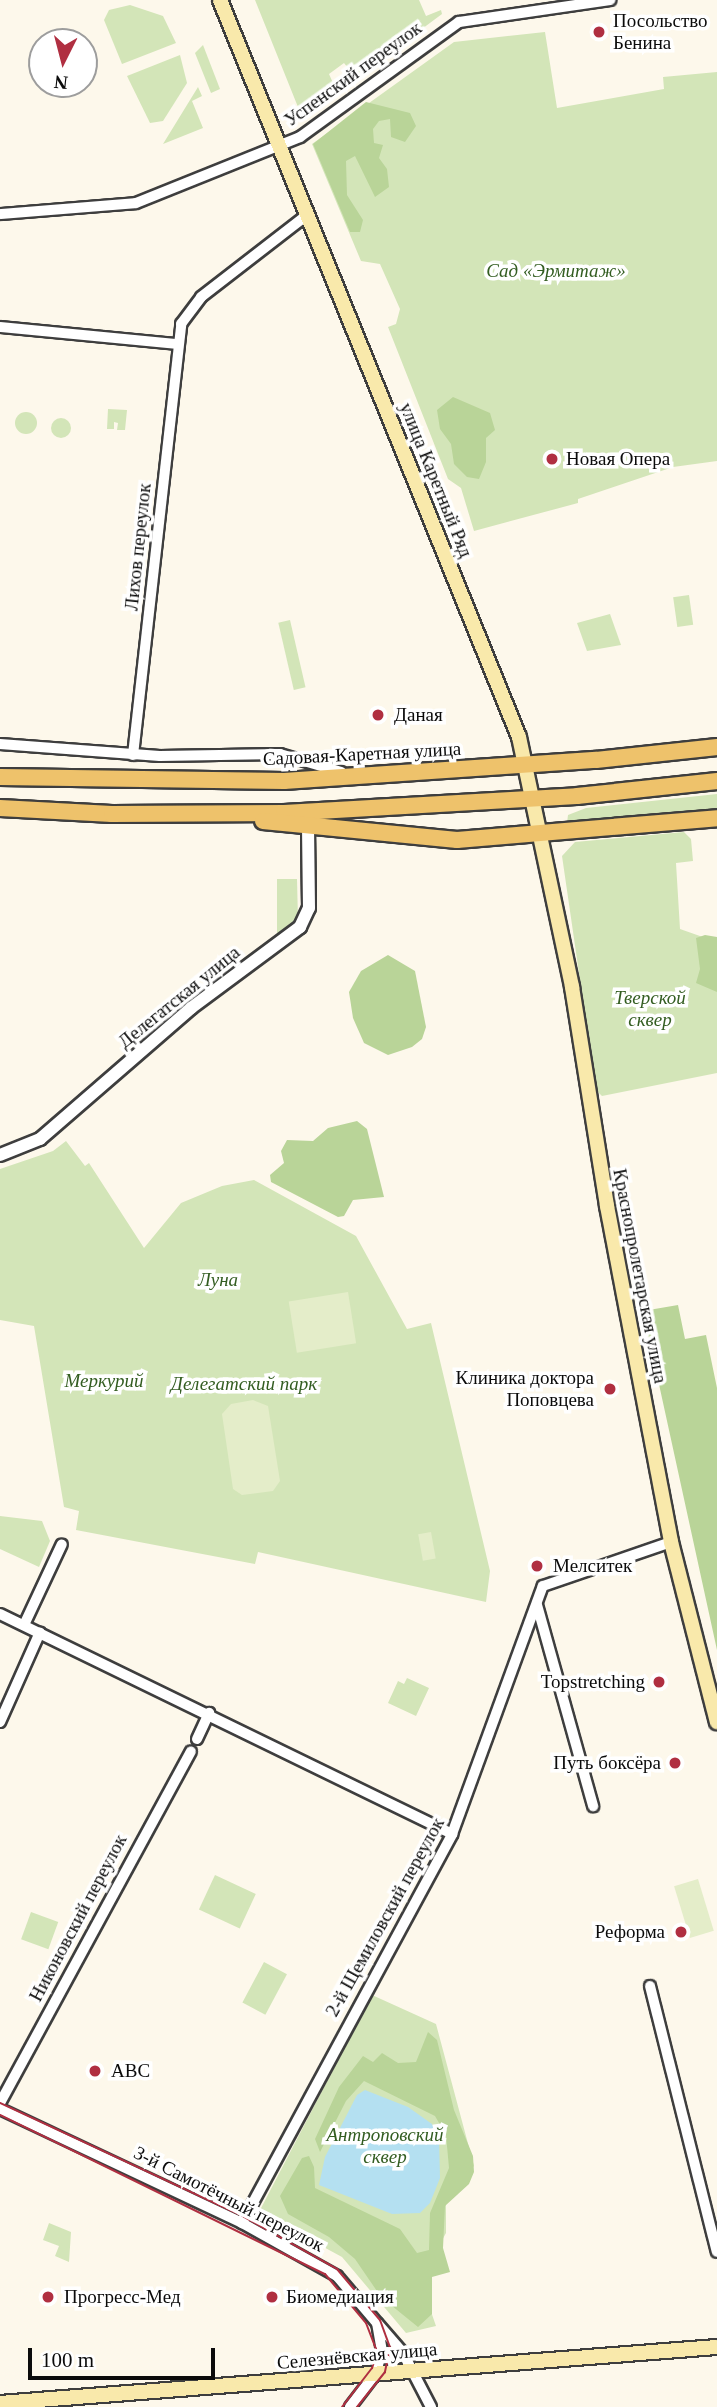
<!DOCTYPE html>
<html>
<head>
<meta charset="utf-8">
<style>
	body { margin:0 }
	#map { position:relative; width:717px; height:2407px; overflow:hidden; background:#fdf8eb; font-family:Georgia,serif }
	div>[style] { position:absolute }
	[style*='--x'] { left:calc(var(--x)*1px); top:calc(var(--y)*1px); width:calc(var(--w)*1px); rotate:calc(var(--a)*1deg) }
	.green>* { inset:0; background:#d3e5b8; transform-origin:0 0 }
	.round { border-radius:50% }
	.forest>* { inset:0; background:#b9d498 }
	.pitch>* { inset:0; background:#e4edc9; transform-origin:0 0 }
	.water>* { inset:0; background:#b4e0f1 }
	.roads { filter:drop-shadow(2px 0 #3e3e3e) drop-shadow(-2px 0 #3e3e3e) drop-shadow(0 2px #3e3e3e) drop-shadow(0 -2px #3e3e3e) }
	.minor>* { height:10px; margin:-5px; padding:0 5px; transform-origin:5px; border-radius:5px; background:#fff }
	.tertiary>* { height:12px; margin:-6px; padding:0 6px; transform-origin:6px; border-radius:6px; background:#fff }
	.secondary>* { height:14px; margin:-7px; padding:0 7px; transform-origin:7px; border-radius:7px; background:#f9e9ab }
	.primary>* { height:16px; margin:-8px; padding:0 8px; transform-origin:8px; border-radius:8px; background:#eec26b }
	.tram>* { height:2px; margin:-1px; padding:0 1px; transform-origin:1px; border-radius:1px; background:#b02f41 }
	.dots>* { width:19px; height:19px; translate:-50% -50%; box-sizing:border-box; border:4px solid #fff; border-radius:50% }
	span { translate:-50% -50%; white-space:nowrap; text-align:center; line-height:1.15; -webkit-text-stroke:7px #fff; paint-order:stroke }
	.poi-label { font-size:19px; color:#0b0b0b }
	.left { translate:0 -50%; text-align:left }
	.right { translate:-100% -50%; text-align:right }
	.street-label { font-size:19px; color:#0b0b0b }
	.park-label { font-size:19px; color:#335d21; font-style:italic }
	.north { position:absolute; left:28px; top:28px; width:70px; height:70px; box-sizing:border-box; background:#fff; border:2px solid #9d9d9d; border-radius:50%; rotate:186deg; font-size:19px; font-weight:700; line-height:28px; text-align:center; color:#0b0b0b }
	.north::after { content:''; display:block; margin:auto; width:24px; height:32px; background:#b02f41; clip-path:polygon(50% 0,100% 100%,50% 72%,0 100%) }
	.scale { position:absolute; left:28px; top:2348px; width:187px; height:32px; box-sizing:border-box; border:4px solid #0b0b0b; border-top:0; padding-left:9px; font-size:21px; line-height:24px; white-space:nowrap; color:#0b0b0b; -webkit-text-stroke:5px #fff; paint-order:stroke }
</style>
</head>
<body>
<div id="map">
	<div class="green">
		<div style="clip-path:polygon(255px 0,419px 0,426px 16px,441px 10px,442px 14px,356px 78px,344px 63px,329px 74px,337px 92px,302px 117px)"></div>
		<div style="clip-path:polygon(130px 5px,163px 16px,176px 43px,122px 64px,104px 20px,109px 10px)"></div>
		<div style="clip-path:polygon(545px 32px,557px 108px,664px 89px,663px 77px,717px 72px,717px 461px,673px 467px,578px 499px,578px 503px,474px 531px,461px 488px,448px 479px,388px 327px,396px 324px,400px 309px,380px 264px,361px 261px,312px 144px,454px 42px)"></div>
		<div style="clip-path:polygon(203px 45px,220px 89px,211px 93px,195px 53px)"></div>
		<div style="clip-path:polygon(180px 55px,187px 83px,163px 121px,150px 123px,127px 76px)"></div>
		<div style="clip-path:polygon(198px 87px,202px 96px,192px 101px,203px 128px,163px 144px)"></div>
		<div style="clip-path:polygon(108px 409px,127px 410px,125px 430px,117px 430px,118px 423px,114px 422px,114px 429px,107px 429px)"></div>
		<div class="round" style="left:15px;top:412px;width:22px;height:22px"></div>
		<div class="round" style="left:51px;top:418px;width:20px;height:20px"></div>
		<div style="left:689px;top:595px;width:30px;height:16px;rotate:82deg"></div>
		<div style="clip-path:polygon(610px 614px,621px 645px,587px 651px,577px 623px)"></div>
		<div style="left:290px;top:620px;width:69px;height:12px;rotate:77deg"></div>
		<div style="clip-path:polygon(717px 794px,717px 809px,567px 823px,568px 815px,586px 808px)"></div>
		<div style="clip-path:polygon(684px 832px,691px 839px,693px 861px,676px 863px,680px 929px,717px 942px,717px 1073px,602px 1096px,596px 1090px,562px 856px,575px 842px)"></div>
		<div style="clip-path:polygon(277px 879px,297px 879px,298px 920px,277px 934px)"></div>
		<div style="clip-path:polygon(66px 1141px,85px 1166px,89px 1163px,144px 1248px,181px 1203px,222px 1186px,254px 1180px,356px 1236px,407px 1329px,431px 1323px,490px 1571px,486px 1602px,258px 1552px,255px 1564px,76px 1530px,79px 1511px,64px 1507px,34px 1326px,0 1320px,0 1169px,53px 1151px)"></div>
		<div style="clip-path:polygon(0 1516px,42px 1521px,50px 1541px,39px 1567px,0 1549px)"></div>
		<div style="clip-path:polygon(407px 1678px,429px 1688px,416px 1716px,388px 1703px,398px 1681px,404px 1684px)"></div>
		<div style="left:215px;top:1875px;width:45px;height:38px;rotate:25deg"></div>
		<div style="left:31px;top:1912px;width:29px;height:29px;rotate:20deg"></div>
		<div style="left:264px;top:1962px;width:26px;height:46px;rotate:28deg"></div>
		<div style="clip-path:polygon(372px 1995px,436px 2024px,474px 2166px,446px 2198px,446px 2233px,429px 2264px,427px 2300px,436px 2326px,406px 2333px,342px 2257px,259px 2212px)"></div>
		<div style="clip-path:polygon(49px 2223px,71px 2232px,69px 2262px,55px 2256px,59px 2246px,43px 2240px)"></div>
	</div>
	<div class="forest">
		<div style="clip-path:polygon(366px 102px,410px 113px,416px 126px,405px 142px,391px 137px,390px 119px,379px 121px,373px 129px,374px 143px,383px 145px,379px 158px,387px 169px,389px 187px,375px 197px,355px 156px,346px 161px,347px 195px,363px 220px,360px 232px,350px 232px,313px 144px)"></div>
		<div style="clip-path:polygon(453px 397px,490px 413px,495px 430px,486px 438px,486px 462px,479px 479px,467px 477px,454px 464px,451px 444px,440px 429px,437px 410px)"></div>
		<div style="clip-path:polygon(705px 935px,717px 937px,717px 992px,696px 983px,700px 969px,696px 938px)"></div>
		<div style="clip-path:polygon(388px 955px,415px 971px,426px 1027px,422px 1039px,412px 1047px,388px 1055px,364px 1043px,353px 1018px,349px 992px,361px 971px)"></div>
		<div style="clip-path:polygon(357px 1121px,367px 1129px,384px 1197px,353px 1200px,344px 1216px,338px 1217px,271px 1182px,270px 1175px,284px 1163px,281px 1151px,287px 1140px,313px 1141px,328px 1128px)"></div>
		<div style="clip-path:polygon(678px 1305px,685px 1339px,706px 1335px,717px 1388px,717px 1650px,643px 1311px)"></div>
		<div style="clip-path:polygon(428px 2032px,437px 2040px,454px 2110px,473px 2156px,474px 2172px,469px 2184px,445px 2206px,443px 2248px,450px 2272px,432px 2277px,432px 2314px,418px 2327px,381px 2297px,355px 2259px,329px 2237px,288px 2214px,280px 2196px,302px 2158px,309px 2156px,314px 2167px,315px 2188px,400px 2229px,417px 2253px,429px 2250px,430px 2213px,449px 2168px,446px 2135px,435px 2116px,364px 2081px,346px 2101px,320px 2152px,315px 2139px,339px 2087px,363px 2056px,373px 2062px,382px 2053px,398px 2063px,416px 2062px)"></div>
	</div>
	<div class="pitch">
		<div style="left:348px;top:1292px;width:52px;height:60px;rotate:81deg"></div>
		<div style="clip-path:polygon(253px 1400px,268px 1406px,280px 1481px,273px 1491px,242px 1495px,233px 1489px,222px 1414px,231px 1404px)"></div>
		<div style="left:431px;top:1532px;width:27px;height:13px;rotate:80deg"></div>
		<div style="left:698px;top:1879px;width:54px;height:25px;rotate:73deg"></div>
	</div>
	<div class="water">
		<div style="clip-path:polygon(365px 2090px,408px 2107px,432px 2124px,439px 2139px,440px 2178px,430px 2203px,420px 2213px,392px 2214px,319px 2185px,325px 2157px,357px 2095px)"></div>
	</div>
	<div class="roads">
		<div class="minor">
			<div style="--x:0;--y:214;--w:136;--a:-4.6"></div>
			<div style="--x:136;--y:203;--w:177;--a:-21.9"></div>
			<div style="--x:300;--y:137;--w:196;--a:-35.9"></div>
			<div style="--x:459;--y:22;--w:153;--a:-8.3"></div>
			<div style="--x:0;--y:327;--w:179;--a:5.5"></div>
			<div style="--x:0;--y:744;--w:160;--a:4.3"></div>
			<div style="--x:160;--y:756;--w:120;--a:-1"></div>
			<div style="--x:280;--y:754;--w:64;--a:16.4"></div>
			<div style="--x:133;--y:755;--w:434;--a:-83.6"></div>
			<div style="--x:181;--y:324;--w:34;--a:-53"></div>
			<div style="--x:201;--y:297;--w:134;--a:-37.7"></div>
			<div style="--x:537;--y:1605;--w:209;--a:74.4"></div>
			<div style="--x:0;--y:1614;--w:503;--a:25.95"></div>
			<div style="--x:24;--y:1625;--w:89;--a:-64.9"></div>
			<div style="--x:0;--y:1722;--w:98;--a:-66"></div>
			<div style="--x:197;--y:1739;--w:29;--a:-65"></div>
			<div style="--x:650;--y:1986;--w:274;--a:75.9"></div>
			<div style="--x:0;--y:2103;--w:400;--a:-61.5"></div>
			<div style="--x:0;--y:2109;--w:268;--a:25.2"></div>
			<div style="--x:242;--y:2223;--w:109;--a:29.2"></div>
			<div style="--x:337;--y:2276;--w:62;--a:49.6"></div>
			<div style="--x:377;--y:2323;--w:27;--a:80"></div>
			<div style="--x:382;--y:2350;--w:24;--a:105"></div>
			<div style="--x:376;--y:2373;--w:43;--a:127.4"></div>
			<div style="--x:242;--y:2223;--w:442;--a:-61.6"></div>
			<div style="--x:452;--y:1834;--w:264;--a:-69.9"></div>
			<div style="--x:543;--y:1586;--w:135;--a:-19"></div>
			<div style="--x:378;--y:2324;--w:38;--a:49"></div>
			<div style="--x:403;--y:2353;--w:61;--a:62.6"></div>
		</div>
		<div class="tertiary">
			<div style="--x:0;--y:1155;--w:43;--a:-21.8"></div>
			<div style="--x:40;--y:1139;--w:200;--a:-40.9"></div>
			<div style="--x:191;--y:1008;--w:136;--a:-36.6"></div>
			<div style="--x:300;--y:927;--w:21;--a:-65"></div>
			<div style="--x:309;--y:908;--w:81;--a:-90.7"></div>
		</div>
		<div class="secondary">
			<div style="--x:220;--y:0;--w:795;--a:67.92"></div>
			<div style="--x:519;--y:737;--w:256;--a:78"></div>
			<div style="--x:572;--y:987;--w:222;--a:80.9"></div>
			<div style="--x:607;--y:1206;--w:342;--a:79.2"></div>
			<div style="--x:671;--y:1542;--w:186;--a:75.7"></div>
			<div style="--x:0;--y:2403;--w:719;--a:-4.47"></div>
		</div>
		<div class="primary">
			<div style="--x:0;--y:777;--w:284;--a:0.8"></div>
			<div style="--x:284;--y:781;--w:313;--a:-3.9"></div>
			<div style="--x:596;--y:760;--w:122;--a:-6.1"></div>
			<div style="--x:0;--y:808;--w:112;--a:3.1"></div>
			<div style="--x:112;--y:814;--w:172;--a:-0.3"></div>
			<div style="--x:284;--y:813;--w:293;--a:-3.3"></div>
			<div style="--x:577;--y:796;--w:141;--a:-6.1"></div>
			<div style="--x:263;--y:821;--w:195;--a:5.6"></div>
			<div style="--x:457;--y:840;--w:261;--a:-4.8"></div>
		</div>
	</div>
	<div class="tram">
		<div style="--x:0;--y:2103;--w:269;--a:25"></div>
		<div style="--x:244;--y:2217;--w:107;--a:29.2"></div>
		<div style="--x:337;--y:2269;--w:67;--a:49.9"></div>
		<div style="--x:380;--y:2320;--w:30;--a:70"></div>
		<div style="--x:390;--y:2348;--w:25;--a:102"></div>
		<div style="--x:385;--y:2372;--w:45;--a:128.7"></div>
		<div style="--x:0;--y:2115;--w:362;--a:26.1"></div>
		<div style="--x:325;--y:2274;--w:64;--a:50.1"></div>
		<div style="--x:366;--y:2323;--w:31;--a:69"></div>
		<div style="--x:377;--y:2352;--w:17;--a:107"></div>
		<div style="--x:372;--y:2368;--w:49;--a:127.6"></div>
	</div>
	<div class="dots">
		<div style="left:599px;top:32px;background:#b02f41"></div>
		<div style="left:552px;top:459px;background:#b02f41"></div>
		<div style="left:378px;top:715px;background:#b02f41"></div>
		<div style="left:610px;top:1389px;background:#b02f41"></div>
		<div style="left:537px;top:1566px;background:#b02f41"></div>
		<div style="left:659px;top:1682px;background:#b02f41"></div>
		<div style="left:675px;top:1763px;background:#b02f41"></div>
		<div style="left:681px;top:1932px;background:#b02f41"></div>
		<div style="left:95px;top:2071px;background:#b02f41"></div>
		<div style="left:48px;top:2297px;background:#b02f41"></div>
		<div style="left:272px;top:2297px;background:#b02f41"></div>
	</div>
	<div class="poi-label">
		<span class="left" style="left:613px;top:32px">Посольство<br>Бенина</span>
		<span class="left" style="left:566px;top:459px">Новая Опера</span>
		<span class="left" style="left:394px;top:715px">Даная</span>
		<span class="right" style="left:594px;top:1389px">Клиника доктора<br>Поповцева</span>
		<span class="left" style="left:553px;top:1566px">Мелситек</span>
		<span class="right" style="left:645px;top:1682px">Topstretching</span>
		<span class="right" style="left:661px;top:1763px">Путь боксёра</span>
		<span class="right" style="left:665px;top:1932px">Реформа</span>
		<span class="left" style="left:111px;top:2071px">ABC</span>
		<span class="left" style="left:64px;top:2297px">Прогресс-Мед</span>
		<span class="left" style="left:286px;top:2297px">Биомедиация</span>
	</div>
	<div class="street-label">
		<span style="left:353px;top:74px;rotate:-36deg">Успенский переулок</span>
		<span style="left:436px;top:480px;rotate:68deg">улица Каретный Ряд</span>
		<span style="left:138px;top:547px;rotate:-84deg">Лихов переулок</span>
		<span style="left:362px;top:754px;rotate:-3deg">Садовая-Каретная улица</span>
		<span style="left:179px;top:997px;rotate:-39deg">Делегатская улица</span>
		<span style="left:640px;top:1276px;rotate:79deg">Краснопролетарская улица</span>
		<span style="left:385px;top:1917px;rotate:-61deg">2-й Щемиловский переулок</span>
		<span style="left:78px;top:1918px;rotate:-62deg">Никоновский переулок</span>
		<span style="left:229px;top:2199px;rotate:27deg">3-й Самотёчный переулок</span>
		<span style="left:357px;top:2356px;rotate:-5deg">Селезнёвская улица</span>
	</div>
	<div class="park-label">
		<span style="left:556px;top:271px">Сад «Эрмитаж»</span>
		<span style="left:650px;top:1009px">Тверской<br>сквер</span>
		<span style="left:218px;top:1280px">Луна</span>
		<span style="left:104px;top:1381px">Меркурий</span>
		<span style="left:244px;top:1384px">Делегатский парк</span>
		<span style="left:385px;top:2146px">Антроповский<br>сквер</span>
	</div>
	<div class="north">N</div>
	<div class="scale">100 m</div>
</div>
</body>
</html>
